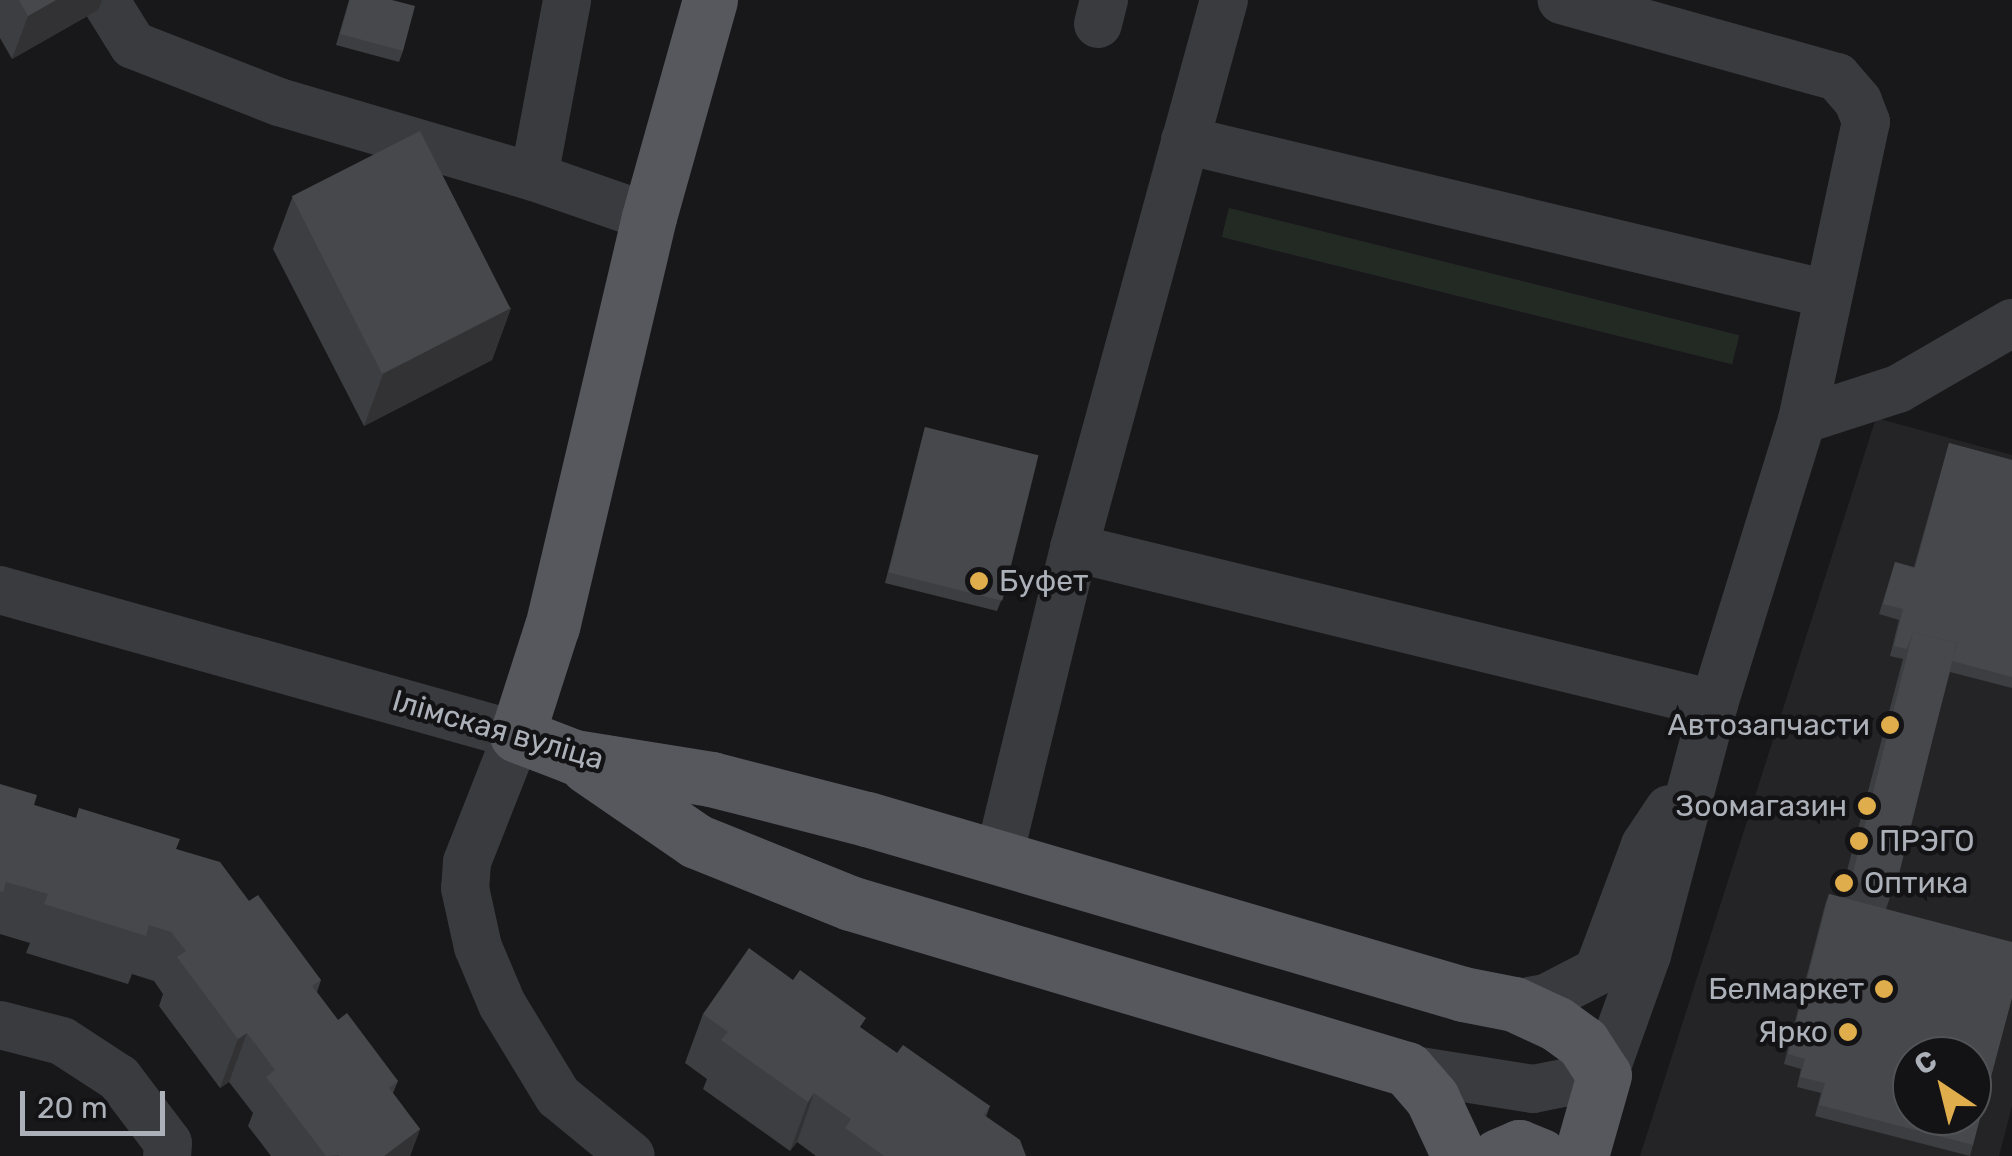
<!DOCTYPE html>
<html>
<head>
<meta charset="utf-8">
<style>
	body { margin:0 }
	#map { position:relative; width:2012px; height:1156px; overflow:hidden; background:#18181a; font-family:Rubik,sans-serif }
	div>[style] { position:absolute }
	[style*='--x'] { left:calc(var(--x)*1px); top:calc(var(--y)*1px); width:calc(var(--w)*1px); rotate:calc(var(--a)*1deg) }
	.built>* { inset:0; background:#242427 }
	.green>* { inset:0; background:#232a24; transform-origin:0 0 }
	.minor>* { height:48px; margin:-24px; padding:0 24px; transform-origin:24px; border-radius:24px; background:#3a3b3f }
	.major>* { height:55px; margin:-27.5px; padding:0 27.5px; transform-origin:27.5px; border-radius:27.5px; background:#56585d }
	.wall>* { inset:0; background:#3d3e41 }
	.shaded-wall>* { inset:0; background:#323235 }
	.building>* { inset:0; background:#47484c; transform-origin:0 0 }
	.dots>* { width:28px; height:28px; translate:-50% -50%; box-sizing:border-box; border:5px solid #131315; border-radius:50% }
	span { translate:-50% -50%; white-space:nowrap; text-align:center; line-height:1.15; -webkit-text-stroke:9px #131315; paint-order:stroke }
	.poi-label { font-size:30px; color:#acb0b8 }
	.left { translate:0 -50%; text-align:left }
	.right { translate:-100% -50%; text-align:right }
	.street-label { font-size:30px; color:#acb0b8 }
	.north { position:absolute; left:1892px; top:1036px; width:100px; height:100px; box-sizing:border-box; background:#131315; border:2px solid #505256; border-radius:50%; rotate:325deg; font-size:28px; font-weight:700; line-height:40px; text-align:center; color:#acb0b8 }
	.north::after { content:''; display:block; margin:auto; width:35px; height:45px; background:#dfad4b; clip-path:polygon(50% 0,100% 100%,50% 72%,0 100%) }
	.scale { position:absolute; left:20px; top:1091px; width:145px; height:45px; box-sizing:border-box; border:5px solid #acb0b8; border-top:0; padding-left:12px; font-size:30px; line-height:35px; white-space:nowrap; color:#acb0b8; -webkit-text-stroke:8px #131315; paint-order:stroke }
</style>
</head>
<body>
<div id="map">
	<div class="built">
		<div style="clip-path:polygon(evenodd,1876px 418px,2012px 455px,2012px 1106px,1999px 1156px,1640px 1156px,1876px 418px,1912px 1056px,1972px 1056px,1972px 1116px,1912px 1116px,1912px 1056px)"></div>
	</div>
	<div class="green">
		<div style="left:1229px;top:208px;width:526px;height:30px;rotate:14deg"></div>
	</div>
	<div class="minor">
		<div style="--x:105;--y:0;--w:53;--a:58.1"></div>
		<div style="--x:133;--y:45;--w:157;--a:21.3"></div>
		<div style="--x:279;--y:102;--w:266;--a:16.4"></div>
		<div style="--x:534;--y:177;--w:122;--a:19.2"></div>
		<div style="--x:1098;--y:24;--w:25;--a:-76"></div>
		<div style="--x:1185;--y:140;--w:660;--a:13.49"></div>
		<div style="--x:534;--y:177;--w:180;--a:-79.4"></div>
		<div style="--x:1802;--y:420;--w:101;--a:-17.9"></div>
		<div style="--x:1898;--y:389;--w:132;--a:-30.1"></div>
		<div style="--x:1074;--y:548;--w:659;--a:13.7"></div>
		<div style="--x:0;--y:590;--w:537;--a:15.67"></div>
		<div style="--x:517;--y:735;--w:136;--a:111.5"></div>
		<div style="--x:467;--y:862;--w:26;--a:94"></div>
		<div style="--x:465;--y:888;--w:60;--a:77.6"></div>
		<div style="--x:478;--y:947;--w:62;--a:67.2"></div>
		<div style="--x:502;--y:1004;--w:108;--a:58.7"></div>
		<div style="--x:558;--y:1096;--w:94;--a:39.4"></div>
		<div style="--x:999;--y:856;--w:317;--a:-76.3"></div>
		<div style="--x:1074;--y:548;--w:568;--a:-74.69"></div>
		<div style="--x:1514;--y:1004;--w:33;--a:-11"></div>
		<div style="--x:1546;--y:998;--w:59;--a:-27.4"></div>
		<div style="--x:1598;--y:971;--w:134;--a:-69.5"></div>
		<div style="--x:1645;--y:845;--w:43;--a:-56.3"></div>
		<div style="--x:0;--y:1025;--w:64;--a:14.5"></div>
		<div style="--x:62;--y:1041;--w:68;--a:33"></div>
		<div style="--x:119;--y:1078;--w:81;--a:53"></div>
		<div style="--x:168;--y:1143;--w:13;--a:94"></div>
		<div style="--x:1407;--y:1069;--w:128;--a:9"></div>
		<div style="--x:1533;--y:1089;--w:72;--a:-11.2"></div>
		<div style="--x:1604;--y:1075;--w:127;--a:-70.3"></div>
		<div style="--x:1647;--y:955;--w:260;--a:-75.1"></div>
		<div style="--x:1714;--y:704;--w:297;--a:-72.8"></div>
		<div style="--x:1802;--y:420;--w:305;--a:-77.9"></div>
		<div style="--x:1866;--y:122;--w:22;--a:-111"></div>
		<div style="--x:1858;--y:101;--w:32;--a:-131"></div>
		<div style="--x:1837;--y:77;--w:286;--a:-164.4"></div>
	</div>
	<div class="major">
		<div style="--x:710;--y:0;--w:225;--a:105.7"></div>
		<div style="--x:649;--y:217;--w:420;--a:103.3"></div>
		<div style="--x:552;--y:626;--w:114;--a:107.8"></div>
		<div style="--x:517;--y:735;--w:61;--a:21.1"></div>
		<div style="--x:574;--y:757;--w:139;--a:9.1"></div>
		<div style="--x:711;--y:779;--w:161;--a:14.4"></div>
		<div style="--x:867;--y:819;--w:621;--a:16.36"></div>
		<div style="--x:1463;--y:994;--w:52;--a:11.1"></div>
		<div style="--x:1514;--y:1004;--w:47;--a:24.9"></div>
		<div style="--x:1557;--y:1024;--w:32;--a:36"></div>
		<div style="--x:1583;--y:1043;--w:38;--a:57"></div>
		<div style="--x:1604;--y:1075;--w:84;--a:105.9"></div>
		<div style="--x:587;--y:766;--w:132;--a:34.5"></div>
		<div style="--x:696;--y:841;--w:166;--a:21.9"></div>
		<div style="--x:850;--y:903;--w:581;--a:16.6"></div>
		<div style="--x:1407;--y:1069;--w:38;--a:49"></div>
		<div style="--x:1432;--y:1098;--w:64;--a:65"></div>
		<div style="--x:1498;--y:1156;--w:23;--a:-23"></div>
		<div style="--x:1519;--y:1147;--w:24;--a:22"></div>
	</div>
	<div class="wall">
		<div style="clip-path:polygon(0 0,102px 0,98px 10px,12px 59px,0 38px)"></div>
		<div style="clip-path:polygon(349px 0,392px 0,403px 51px,399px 62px,336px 45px)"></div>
		<div style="clip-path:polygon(292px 198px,511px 308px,492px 360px,364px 426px,273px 249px)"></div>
		<div style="clip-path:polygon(925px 427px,1001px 601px,997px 611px,885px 583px)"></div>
		<div style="clip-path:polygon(1949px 443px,2012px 460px,2012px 688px,1950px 672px,1892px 891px,1886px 909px,1973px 1145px,1970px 1156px,1815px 1116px,1821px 1093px,1797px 1087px,1801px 1069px,1784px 1064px,1825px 905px,1829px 894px,1840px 897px,1903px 659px,1890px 656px,1899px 620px,1879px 614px,1895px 562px,1914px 567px)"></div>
		<div style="clip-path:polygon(0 784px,34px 805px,176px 849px,249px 901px,321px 980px,317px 992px,338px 1020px,398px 1081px,393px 1093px,420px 1129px,410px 1156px,271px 1156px,248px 1126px,253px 1113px,229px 1082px,220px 1088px,159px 1006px,163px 994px,154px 981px,132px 974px,128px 984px,26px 953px,30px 943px,0 934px)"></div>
		<div style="clip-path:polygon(703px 1014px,862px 1029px,897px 1053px,990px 1106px,986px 1117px,1026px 1156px,816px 1156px,797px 1142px,790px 1151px,703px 1089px,707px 1079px,685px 1063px)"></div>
	</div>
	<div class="shaded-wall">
		<div style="clip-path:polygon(56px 0,102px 0,98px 10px,12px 59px,28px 16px)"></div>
		<div style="clip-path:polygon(511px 308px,492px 360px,364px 426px,383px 374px)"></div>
		<div style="clip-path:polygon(247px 1033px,229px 1082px,220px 1088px,238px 1039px)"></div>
		<div style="clip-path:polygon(814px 1093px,797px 1142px,790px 1151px,808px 1102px)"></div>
		<div style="clip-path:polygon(420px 1129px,410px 1156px,384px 1156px)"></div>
	</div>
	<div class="building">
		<div style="clip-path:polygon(19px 0,56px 0,28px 16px)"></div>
		<div style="clip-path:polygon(350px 0,392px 0,415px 6px,403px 51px,340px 34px)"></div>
		<div style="left:420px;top:131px;width:199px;height:144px;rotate:63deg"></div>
		<div style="left:925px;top:427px;width:117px;height:150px;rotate:14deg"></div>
		<div style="clip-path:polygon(1949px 443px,2012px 460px,2012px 677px,1952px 661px,1957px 643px,1913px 632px,1907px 649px,1894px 646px,1903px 609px,1883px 604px,1895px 562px,1915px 568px)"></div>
		<div style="left:1913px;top:632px;width:45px;height:256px;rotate:14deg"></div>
		<div style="clip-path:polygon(0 784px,37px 795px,34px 805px,76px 818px,79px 808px,180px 839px,176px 849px,220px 862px,249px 901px,258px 895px,321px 980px,312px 986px,338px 1020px,347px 1013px,398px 1081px,389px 1088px,420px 1129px,384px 1156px,340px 1156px,339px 1155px,326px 1156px,266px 1077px,275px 1070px,247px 1033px,238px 1039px,177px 957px,186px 951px,171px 932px,149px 925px,146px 936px,44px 904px,48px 894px,6px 882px,3px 892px,0 891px)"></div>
		<div style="clip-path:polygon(evenodd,1829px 894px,2012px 942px,2012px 998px,1973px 1145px,1819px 1105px,1825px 1083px,1800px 1077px,1805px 1059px,1788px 1054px,1829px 894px,1912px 1056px,1972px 1056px,1972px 1116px,1912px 1116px,1912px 1056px)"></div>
		<div style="clip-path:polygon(749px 948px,793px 980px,800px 970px,866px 1018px,860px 1027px,897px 1053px,903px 1045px,990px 1106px,984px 1115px,1020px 1140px,1026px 1156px,884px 1156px,845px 1128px,851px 1119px,814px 1093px,808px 1102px,721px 1040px,728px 1032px,703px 1014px)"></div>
	</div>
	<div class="dots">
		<div style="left:979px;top:581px;background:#dfad4b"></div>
		<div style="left:1890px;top:725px;background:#dfad4b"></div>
		<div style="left:1867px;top:806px;background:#dfad4b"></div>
		<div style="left:1859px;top:841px;background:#dfad4b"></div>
		<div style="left:1844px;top:883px;background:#dfad4b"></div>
		<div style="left:1884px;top:989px;background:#dfad4b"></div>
		<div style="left:1848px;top:1032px;background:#dfad4b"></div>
	</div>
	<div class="poi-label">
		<span class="left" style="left:999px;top:581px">Буфет</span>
		<span class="right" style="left:1870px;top:725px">Автозапчасти</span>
		<span class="right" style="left:1847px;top:806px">Зоомагазин</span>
		<span class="left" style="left:1879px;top:841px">ПРЭГО</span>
		<span class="left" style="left:1864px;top:883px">Оптика</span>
		<span class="right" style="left:1864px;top:989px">Белмаркет</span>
		<span class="right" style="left:1828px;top:1032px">Ярко</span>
	</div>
	<div class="street-label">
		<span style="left:498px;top:730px;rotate:16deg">Ілімская вуліца</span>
	</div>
	<div class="north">С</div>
	<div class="scale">20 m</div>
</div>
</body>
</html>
